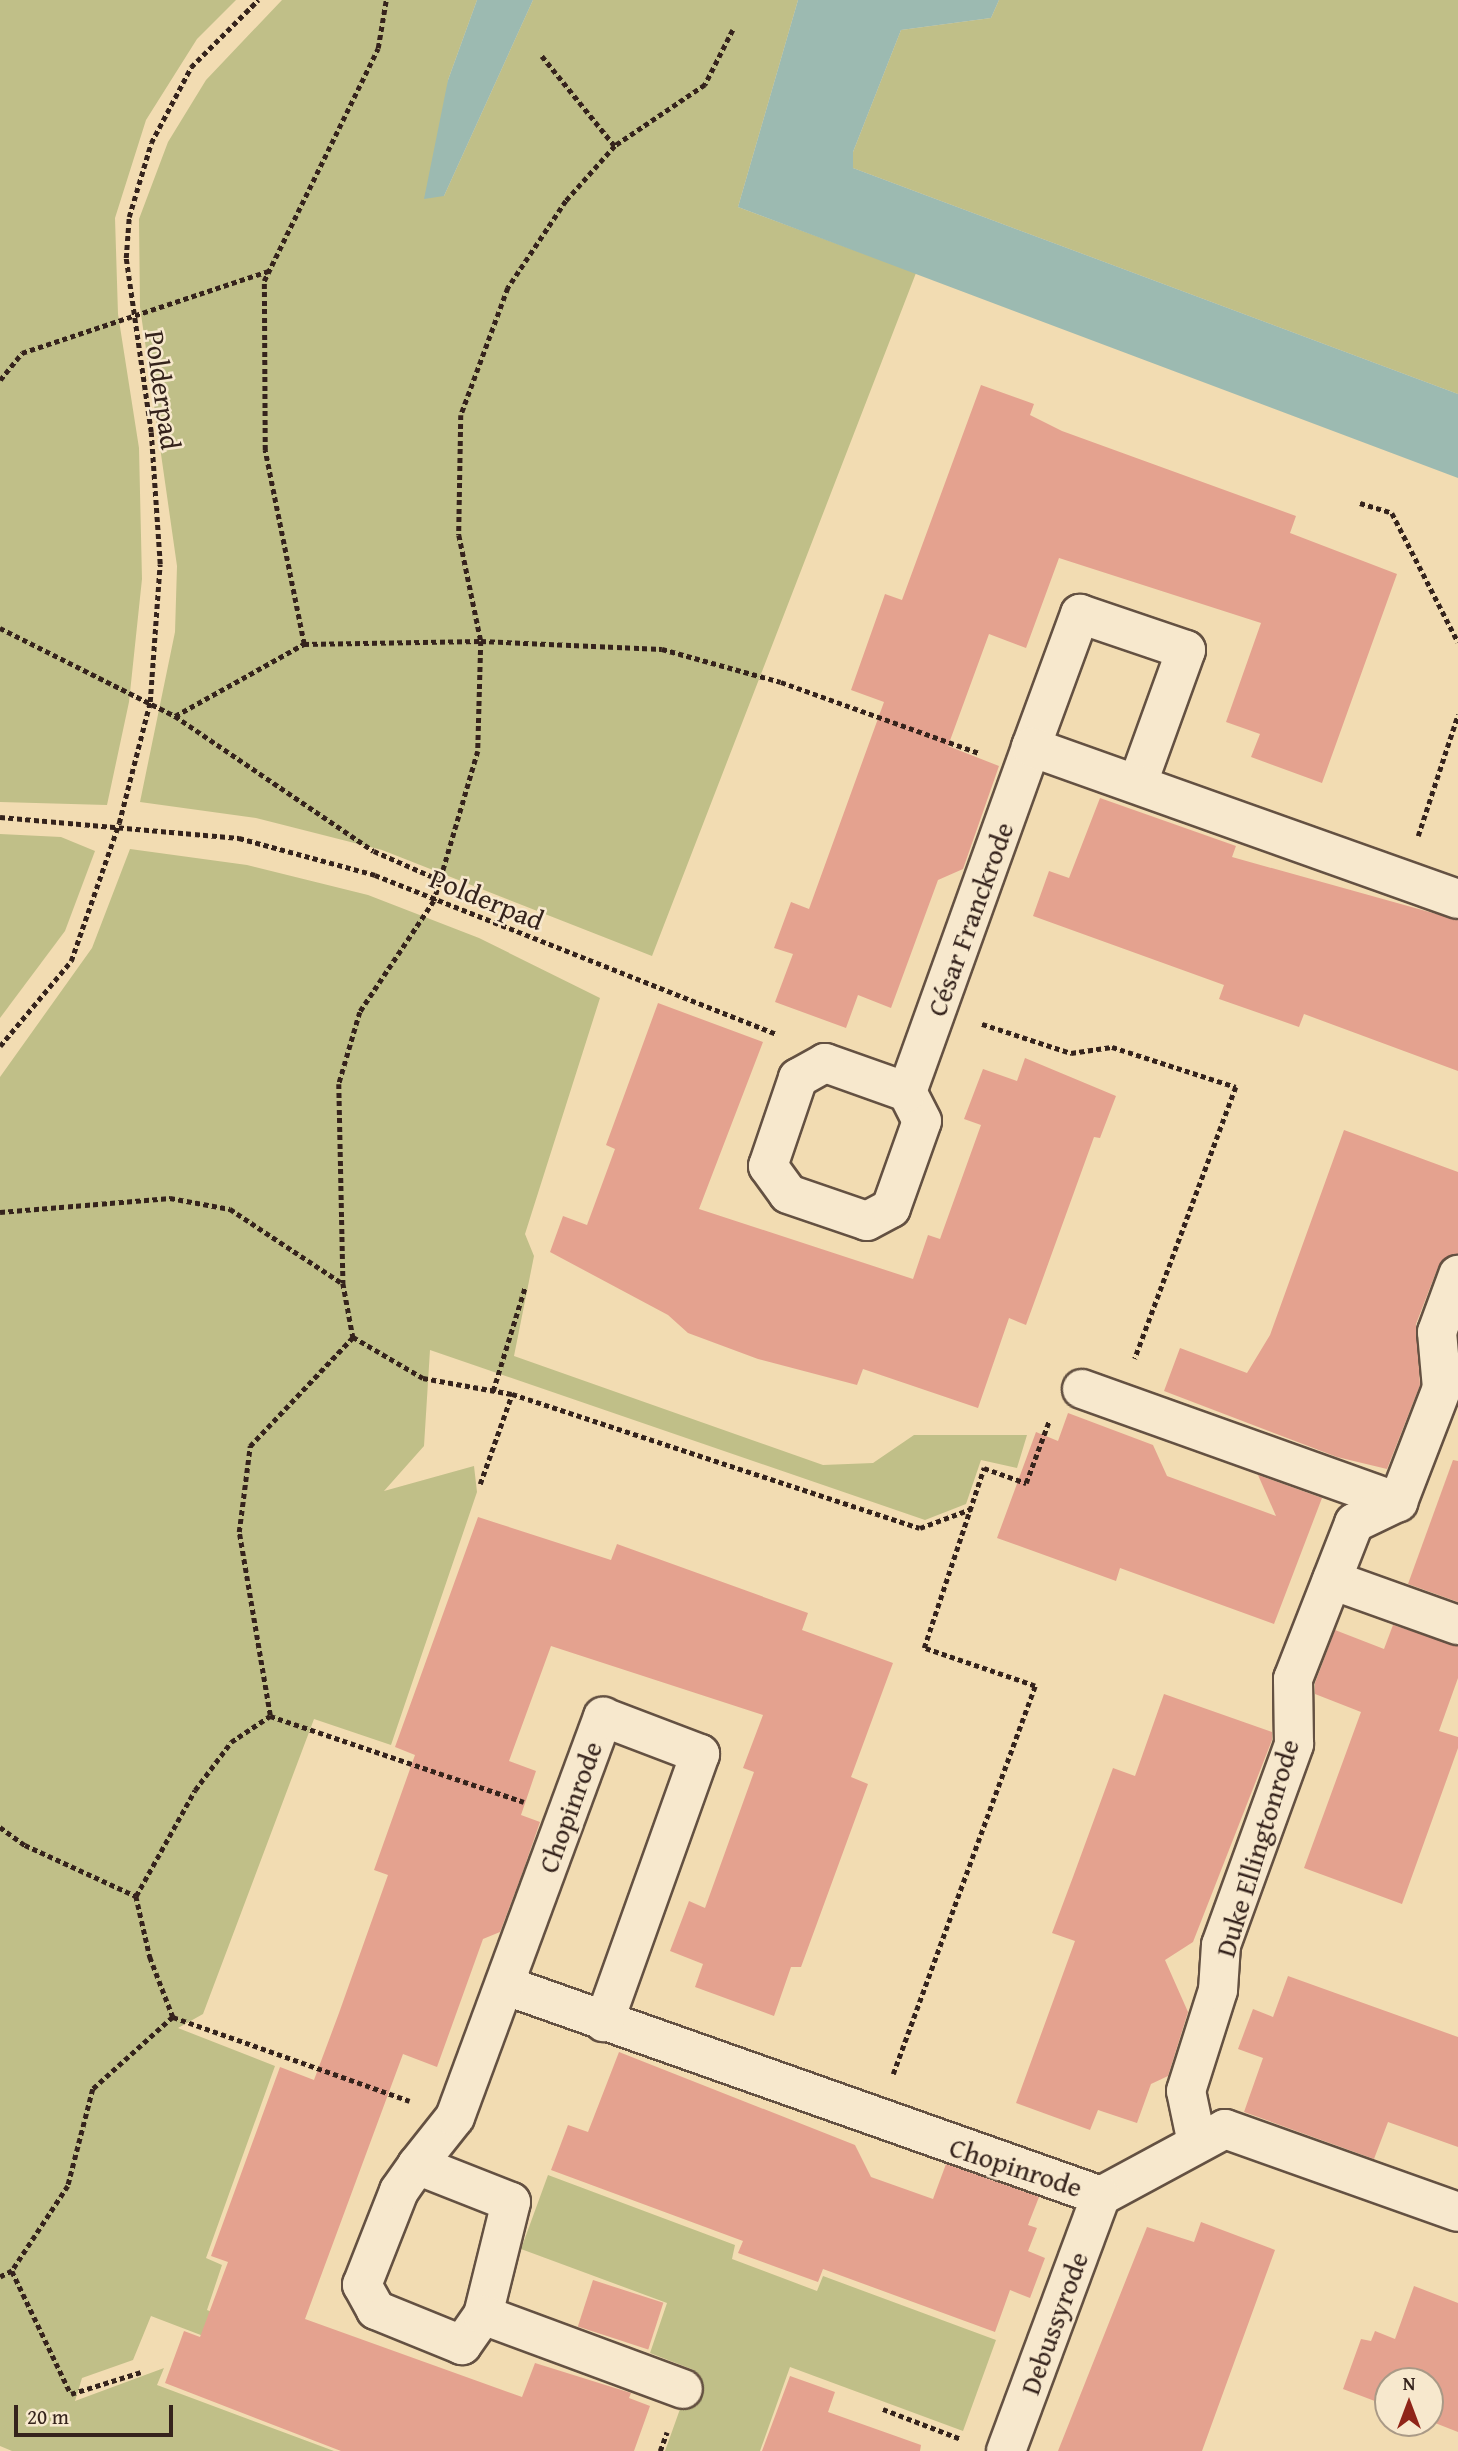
<!DOCTYPE html>
<html>
<head>
<meta charset="utf-8">
<style>
	body { margin:0 }
	#map { position:relative; width:1458px; height:2451px; overflow:hidden; background:#f2dcb2; font-family:"Gentium Book Plus",serif }
	div>[style] { position:absolute }
	[style*='--x'] { left:calc(var(--x)*1px); top:calc(var(--y)*1px); width:calc(var(--w)*1px); rotate:calc(var(--a)*1deg) }
	.green>* { inset:0; background:#c0bf88 }
	.water>* { inset:0; background:#9cbab1 }
	.building>* { inset:0; background:#e4a28f; transform-origin:0 0 }
	.path>* { height:4.5px; margin-top:-2.25px; transform-origin:0; background:repeating-linear-gradient(90deg,#35231c 0 5px,transparent 0 8.5px) }
	.roads { filter:drop-shadow(2px 0 #645142) drop-shadow(-2px 0 #645142) drop-shadow(0 2px #645142) drop-shadow(0 -2px #645142) }
	.street>* { height:38px; margin:-19px; padding:0 19px; transform-origin:19px; border-radius:19px; background:#f7e8cd }
	span { translate:-50% -50%; white-space:nowrap; text-align:center; line-height:1.15; -webkit-text-stroke:5px #f7e8cd; paint-order:stroke }
	.street-label { font-size:28px; color:#35231c }
	.north { position:absolute; left:1374px; top:2367px; width:70px; height:70px; box-sizing:border-box; background:#f7e8cd; border:2px solid #a99986; border-radius:50%; rotate:0deg; font-size:19px; font-weight:700; line-height:28px; text-align:center; color:#35231c }
	.north::after { content:''; display:block; margin:auto; width:24px; height:32px; background:#8f2418; clip-path:polygon(50% 0,100% 100%,50% 72%,0 100%) }
	.scale { position:absolute; left:14px; top:2405px; width:159px; height:32px; box-sizing:border-box; border:4px solid #35231c; border-top:0; padding-left:9px; font-size:21px; line-height:24px; white-space:nowrap; color:#35231c; -webkit-text-stroke:5px #f7e8cd; paint-order:stroke }
</style>
</head>
<body>
<div id="map">
	<div class="green">
		<div style="clip-path:polygon(0 0,236px 0,197px 39px,146px 120px,115px 218px,118px 314px,139px 448px,142px 579px,129px 702px,107px 805px,0 802px)"></div>
		<div style="clip-path:polygon(282px 0,477px 0,448px 80px,444px 196px,533px 0,798px 0,738px 207px,916px 273px,652px 956px,382px 850px,256px 818px,140px 802px,175px 632px,177px 566px,140px 307px,139px 219px,168px 142px,206px 80px)"></div>
		<div style="clip-path:polygon(999px 0,1458px 0,1458px 394px,853px 168px,853px 152px,901px 30px,991px 18px)"></div>
		<div style="clip-path:polygon(0 834px,61px 837px,95px 851px,65px 931px,0 1018px)"></div>
		<div style="clip-path:polygon(130px 849px,247px 865px,368px 895px,479px 938px,600px 998px,525px 1234px,534px 1256px,514px 1356px,823px 1465px,873px 1463px,914px 1435px,1027px 1435px,1017px 1468px,981px 1460px,966px 1504px,925px 1520px,430px 1350px,424px 1446px,384px 1491px,474px 1466px,477px 1492px,391px 1745px,314px 1719px,203px 2014px,178px 2028px,275px 2066px,206px 2258px,222px 2265px,207px 2310px,227px 2318px,219px 2342px,151px 2316px,133px 2360px,82px 2378px,75px 2401px,164px 2368px,157px 2385px,334px 2451px,12px 2451px,0 2446px,0 1077px,92px 948px)"></div>
		<div style="clip-path:polygon(548px 2175px,735px 2245px,732px 2259px,817px 2291px,823px 2276px,996px 2340px,963px 2431px,790px 2367px,760px 2451px,665px 2451px,694px 2370px,650px 2353px,667px 2303px,521px 2249px)"></div>
	</div>
	<div class="water">
		<div style="clip-path:polygon(477px 0,533px 0,444px 196px,424px 199px,448px 80px)"></div>
		<div style="clip-path:polygon(798px 0,999px 0,991px 18px,901px 30px,853px 152px,853px 168px,1458px 394px,1458px 478px,738px 207px)"></div>
	</div>
	<div class="building">
		<div style="clip-path:polygon(981px 385px,1034px 404px,1030px 415px,1062px 431px,1296px 516px,1290px 533px,1397px 574px,1322px 783px,1251px 757px,1260px 734px,1226px 722px,1261px 623px,1059px 558px,1026px 648px,989px 634px,948px 746px,999px 766px,963px 869px,938px 880px,891px 1008px,858px 995px,846px 1028px,775px 1002px,793px 954px,774px 948px,791px 902px,809px 909px,884px 702px,851px 690px,885px 594px,902px 600px)"></div>
		<div style="clip-path:polygon(1100px 798px,1236px 846px,1232px 857px,1458px 920px,1458px 1071px,1304px 1014px,1299px 1027px,1219px 999px,1224px 985px,1033px 916px,1049px 871px,1069px 878px)"></div>
		<div style="clip-path:polygon(658px 1003px,763px 1042px,699px 1209px,913px 1279px,928px 1235px,940px 1239px,981px 1125px,964px 1119px,983px 1069px,1017px 1081px,1025px 1058px,1116px 1096px,1100px 1138px,1094px 1137px,1026px 1325px,1009px 1318px,978px 1408px,863px 1369px,857px 1385px,758px 1359px,688px 1333px,668px 1315px,550px 1252px,563px 1216px,587px 1225px,615px 1149px,606px 1145px)"></div>
		<div style="clip-path:polygon(1344px 1130px,1458px 1172px,1458px 1254px,1438px 1267px,1416px 1324px,1420px 1385px,1387px 1469px,1337px 1457px,1164px 1391px,1180px 1348px,1247px 1373px,1270px 1335px)"></div>
		<div style="clip-path:polygon(1068px 1413px,1153px 1445px,1167px 1476px,1276px 1516px,1258px 1475px,1322px 1498px,1274px 1624px,1120px 1568px,1116px 1581px,997px 1538px,1036px 1432px,1058px 1441px)"></div>
		<div style="clip-path:polygon(1453px 1460px,1458px 1461px,1458px 1602px,1408px 1584px)"></div>
		<div style="clip-path:polygon(478px 1517px,611px 1560px,617px 1544px,808px 1613px,802px 1630px,893px 1663px,851px 1777px,868px 1784px,801px 1967px,791px 1967px,774px 2016px,695px 1987px,703px 1964px,670px 1951px,689px 1901px,705px 1908px,754px 1772px,743px 1768px,763px 1715px,551px 1646px,509px 1761px,536px 1771px,521px 1815px,540px 1822px,523px 1871px,500px 1932px,483px 1939px,437px 2067px,403px 2054px,305px 2319px,522px 2397px,535px 2363px,631px 2393px,629px 2398px,650px 2406px,634px 2451px,341px 2451px,165px 2383px,184px 2331px,200px 2337px,228px 2262px,211px 2256px,280px 2067px,314px 2080px,339px 2013px,388px 1875px,374px 1870px,415px 1755px,395px 1747px)"></div>
		<div style="clip-path:polygon(1393px 1625px,1458px 1646px,1458px 1678px,1439px 1731px,1458px 1737px,1458px 1748px,1402px 1904px,1304px 1868px,1361px 1712px,1315px 1694px,1315px 1683px,1335px 1630px,1384px 1649px)"></div>
		<div style="clip-path:polygon(1164px 1694px,1272px 1732px,1272px 1740px,1193px 1942px,1165px 1960px,1188px 2012px,1168px 2076px,1151px 2084px,1137px 2123px,1098px 2110px,1090px 2130px,1016px 2103px,1075px 1941px,1052px 1933px,1073px 1877px,1113px 1768px,1135px 1776px)"></div>
		<div style="clip-path:polygon(1288px 1976px,1458px 2037px,1458px 2147px,1388px 2122px,1374px 2159px,1244px 2112px,1263px 2058px,1238px 2049px,1253px 2009px,1273px 2017px)"></div>
		<div style="clip-path:polygon(619px 2052px,855px 2145px,871px 2177px,933px 2199px,946px 2164px,1039px 2197px,1028px 2225px,1037px 2228px,1028px 2251px,1045px 2258px,1030px 2298px,1010px 2290px,995px 2332px,823px 2269px,818px 2282px,779px 2268px,738px 2253px,743px 2241px,551px 2170px,568px 2125px,588px 2132px)"></div>
		<div style="clip-path:polygon(1201px 2222px,1275px 2250px,1202px 2451px,1058px 2451px,1147px 2227px,1194px 2242px)"></div>
		<div style="left:593px;top:2280px;width:74px;height:49px;rotate:18deg"></div>
		<div style="clip-path:polygon(1414px 2286px,1458px 2303px,1458px 2432px,1430px 2421px,1430px 2381px,1388px 2381px,1388px 2406px,1343px 2389px,1361px 2339px,1371px 2341px,1375px 2331px,1395px 2339px)"></div>
		<div style="clip-path:polygon(790px 2376px,835px 2392px,828px 2412px,921px 2445px,920px 2451px,762px 2451px)"></div>
	</div>
	<div class="path">
		<div style="--x:733;--y:30;--w:62;--a:117"></div>
		<div style="--x:705;--y:85;--w:109;--a:145.9"></div>
		<div style="--x:615;--y:146;--w:74;--a:131.7"></div>
		<div style="--x:566;--y:201;--w:105;--a:123.7"></div>
		<div style="--x:508;--y:288;--w:135;--a:110.3"></div>
		<div style="--x:461;--y:415;--w:120;--a:91"></div>
		<div style="--x:459;--y:535;--w:108;--a:78.3"></div>
		<div style="--x:481;--y:641;--w:110;--a:91.6"></div>
		<div style="--x:478;--y:751;--w:156;--a:106.3"></div>
		<div style="--x:434;--y:901;--w:133;--a:123.7"></div>
		<div style="--x:360;--y:1012;--w:75;--a:106.3"></div>
		<div style="--x:339;--y:1084;--w:199;--a:88.8"></div>
		<div style="--x:343;--y:1283;--w:55;--a:79.5"></div>
		<div style="--x:353;--y:1337;--w:81;--a:30.4"></div>
		<div style="--x:423;--y:1378;--w:90;--a:10.2"></div>
		<div style="--x:512;--y:1394;--w:429;--a:18.2"></div>
		<div style="--x:920;--y:1528;--w:54;--a:-20.4"></div>
		<div style="--x:542;--y:56;--w:116;--a:51"></div>
		<div style="--x:0;--y:380;--w:35;--a:-51"></div>
		<div style="--x:22;--y:353;--w:260;--a:-18.4"></div>
		<div style="--x:1360;--y:503;--w:34;--a:17"></div>
		<div style="--x:1392;--y:513;--w:145;--a:62.9"></div>
		<div style="--x:0;--y:628;--w:196;--a:26.7"></div>
		<div style="--x:175;--y:716;--w:240;--a:34.2"></div>
		<div style="--x:374;--y:851;--w:72;--a:23.7"></div>
		<div style="--x:304;--y:644;--w:177;--a:-1"></div>
		<div style="--x:481;--y:641;--w:181;--a:2.5"></div>
		<div style="--x:662;--y:649;--w:123;--a:15.5"></div>
		<div style="--x:781;--y:682;--w:210;--a:19.7"></div>
		<div style="--x:175;--y:716;--w:148;--a:-29.2"></div>
		<div style="--x:304;--y:644;--w:198;--a:-101.4"></div>
		<div style="--x:265;--y:450;--w:169;--a:-90.3"></div>
		<div style="--x:264;--y:281;--w:259;--a:-63.9"></div>
		<div style="--x:378;--y:48;--w:49;--a:-80.5"></div>
		<div style="--x:0;--y:817;--w:240;--a:5"></div>
		<div style="--x:239;--y:838;--w:141;--a:15.2"></div>
		<div style="--x:375;--y:875;--w:432;--a:21.6"></div>
		<div style="--x:1418;--y:836;--w:128;--a:-71.8"></div>
		<div style="--x:982;--y:1024;--w:94;--a:18"></div>
		<div style="--x:1071;--y:1053;--w:41;--a:-8.3"></div>
		<div style="--x:1112;--y:1047;--w:130;--a:17.9"></div>
		<div style="--x:1236;--y:1087;--w:290;--a:110.4"></div>
		<div style="--x:0;--y:1046;--w:111;--a:-50.1"></div>
		<div style="--x:71;--y:961;--w:146;--a:-70.8"></div>
		<div style="--x:119;--y:823;--w:125;--a:-75.6"></div>
		<div style="--x:150;--y:702;--w:138;--a:-85.9"></div>
		<div style="--x:160;--y:564;--w:132;--a:-93.9"></div>
		<div style="--x:151;--y:432;--w:176;--a:-98.2"></div>
		<div style="--x:126;--y:258;--w:41;--a:-85.8"></div>
		<div style="--x:129;--y:217;--w:77;--a:-73.4"></div>
		<div style="--x:151;--y:143;--w:86;--a:-62.2"></div>
		<div style="--x:191;--y:67;--w:95;--a:-45"></div>
		<div style="--x:0;--y:1212;--w:171;--a:-4.7"></div>
		<div style="--x:170;--y:1198;--w:61;--a:10.4"></div>
		<div style="--x:230;--y:1209;--w:134;--a:33.5"></div>
		<div style="--x:493;--y:1391;--w:109;--a:-72.9"></div>
		<div style="--x:480;--y:1484;--w:96;--a:-70.4"></div>
		<div style="--x:270;--y:1715;--w:186;--a:-99.6"></div>
		<div style="--x:239;--y:1532;--w:87;--a:-82.7"></div>
		<div style="--x:250;--y:1446;--w:150;--a:-46.6"></div>
		<div style="--x:0;--y:1827;--w:31;--a:36"></div>
		<div style="--x:25;--y:1845;--w:122;--a:24.7"></div>
		<div style="--x:136;--y:1896;--w:63;--a:77.1"></div>
		<div style="--x:150;--y:1957;--w:64;--a:69"></div>
		<div style="--x:173;--y:2017;--w:108;--a:138"></div>
		<div style="--x:93;--y:2089;--w:100;--a:104.5"></div>
		<div style="--x:68;--y:2186;--w:102;--a:123.4"></div>
		<div style="--x:12;--y:2271;--w:13;--a:153"></div>
		<div style="--x:136;--y:1896;--w:121;--a:-60.9"></div>
		<div style="--x:195;--y:1790;--w:60;--a:-53.1"></div>
		<div style="--x:231;--y:1742;--w:47;--a:-33.7"></div>
		<div style="--x:270;--y:1716;--w:268;--a:18.7"></div>
		<div style="--x:173;--y:2017;--w:251;--a:19.5"></div>
		<div style="--x:893;--y:2074;--w:413;--a:-69.9"></div>
		<div style="--x:1035;--y:1686;--w:117;--a:-161.1"></div>
		<div style="--x:924;--y:1648;--w:190;--a:-71.6"></div>
		<div style="--x:984;--y:1468;--w:45;--a:19.7"></div>
		<div style="--x:1026;--y:1483;--w:66;--a:-69.6"></div>
		<div style="--x:12;--y:2271;--w:136;--a:64.4"></div>
		<div style="--x:71;--y:2394;--w:73;--a:-17.4"></div>
		<div style="--x:883;--y:2409;--w:84;--a:21"></div>
		<div style="--x:660;--y:2451;--w:20;--a:-70"></div>
	</div>
	<div class="roads">
		<div class="street">
			<div style="--x:1031;--y:747;--w:142;--a:-69.8"></div>
			<div style="--x:1080;--y:614;--w:112;--a:18.8"></div>
			<div style="--x:1186;--y:650;--w:138;--a:109.9"></div>
			<div style="--x:907;--y:1092;--w:87;--a:-160.5"></div>
			<div style="--x:825;--y:1063;--w:31;--a:151"></div>
			<div style="--x:798;--y:1078;--w:93;--a:108.8"></div>
			<div style="--x:768;--y:1166;--w:34;--a:54"></div>
			<div style="--x:788;--y:1194;--w:83;--a:18.9"></div>
			<div style="--x:867;--y:1221;--w:27;--a:-28"></div>
			<div style="--x:891;--y:1208;--w:92;--a:-70.4"></div>
			<div style="--x:922;--y:1121;--w:33;--a:-117"></div>
			<div style="--x:907;--y:1092;--w:367;--a:-70.2"></div>
			<div style="--x:1031;--y:747;--w:453;--a:19.6"></div>
			<div style="--x:1082;--y:1389;--w:336;--a:19.7"></div>
			<div style="--x:1332;--y:1580;--w:134;--a:19.7"></div>
			<div style="--x:507;--y:1986;--w:630;--a:19.47"></div>
			<div style="--x:1101;--y:2196;--w:141;--a:-28.4"></div>
			<div style="--x:1225;--y:2129;--w:247;--a:19.6"></div>
			<div style="--x:1197;--y:2143;--w:53;--a:-101.9"></div>
			<div style="--x:1186;--y:2091;--w:106;--a:-72.4"></div>
			<div style="--x:1218;--y:1990;--w:45;--a:-86.2"></div>
			<div style="--x:1221;--y:1945;--w:214;--a:-70"></div>
			<div style="--x:1294;--y:1744;--w:65;--a:-90.9"></div>
			<div style="--x:1293;--y:1679;--w:168;--a:-68.6"></div>
			<div style="--x:1354;--y:1523;--w:49;--a:-25.5"></div>
			<div style="--x:1398;--y:1502;--w:122;--a:-68.9"></div>
			<div style="--x:1442;--y:1388;--w:56;--a:-95.1"></div>
			<div style="--x:1437;--y:1332;--w:61;--a:-69.8"></div>
			<div style="--x:417;--y:2165;--w:101;--a:21.5"></div>
			<div style="--x:511;--y:2202;--w:116;--a:103.9"></div>
			<div style="--x:483;--y:2315;--w:37;--a:125"></div>
			<div style="--x:462;--y:2345;--w:93;--a:-157.9"></div>
			<div style="--x:376;--y:2310;--w:29;--a:-119"></div>
			<div style="--x:362;--y:2285;--w:101;--a:-68.5"></div>
			<div style="--x:399;--y:2191;--w:32;--a:-55"></div>
			<div style="--x:417;--y:2165;--w:61;--a:-51.6"></div>
			<div style="--x:455;--y:2117;--w:427;--a:-69.7"></div>
			<div style="--x:603;--y:1717;--w:104;--a:20.9"></div>
			<div style="--x:700;--y:1754;--w:285;--a:109.7"></div>
			<div style="--x:483;--y:2315;--w:213;--a:20.3"></div>
			<div style="--x:1006;--y:2451;--w:272;--a:-69.6"></div>
		</div>
	</div>
	<div class="street-label">
		<span style="left:163px;top:390px;rotate:82deg">Polderpad</span>
		<span style="left:487px;top:899px;rotate:22deg">Polderpad</span>
		<span style="left:970px;top:919px;rotate:-70deg">César Franckrode</span>
		<span style="left:570px;top:1807px;rotate:-70deg">Chopinrode</span>
		<span style="left:1257px;top:1848px;rotate:-73deg">Duke Ellingtonrode</span>
		<span style="left:1016px;top:2167px;rotate:18deg">Chopinrode</span>
		<span style="left:1054px;top:2323px;rotate:-70deg">Debussyrode</span>
	</div>
	<div class="north">N</div>
	<div class="scale">20 m</div>
</div>
</body>
</html>
